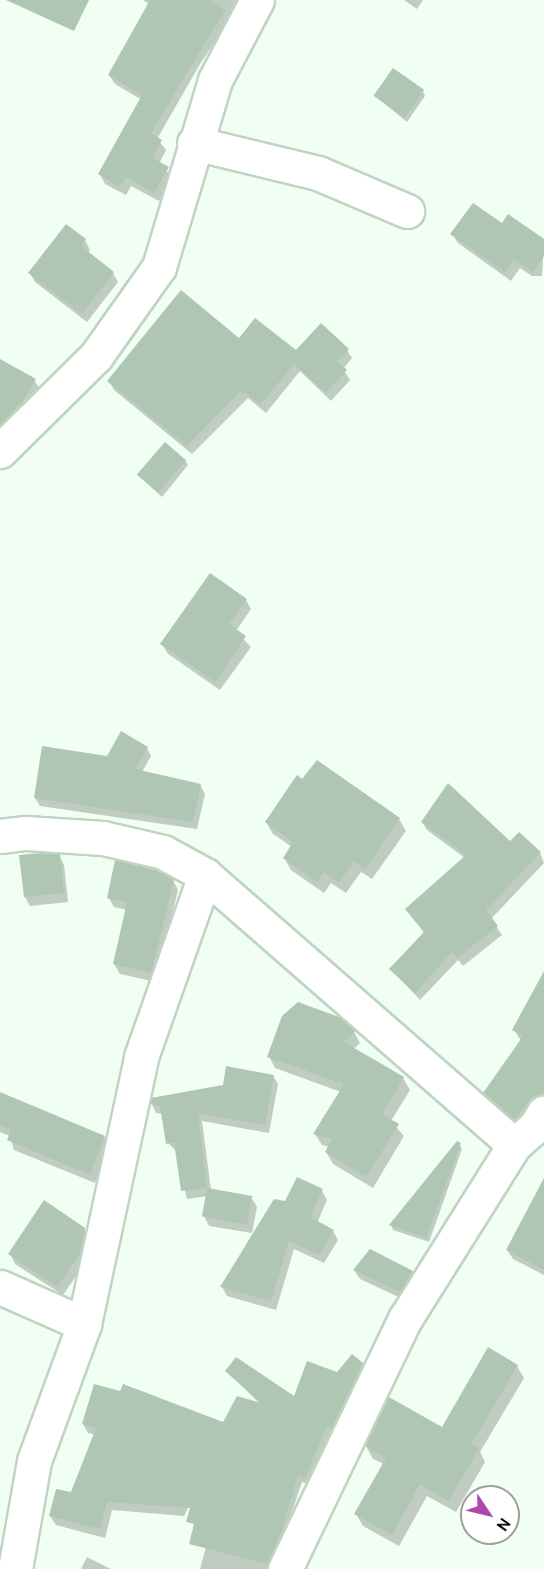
<!DOCTYPE html>
<html>
<head>
<meta charset="utf-8">
<style>
	body { margin:0 }
	#map { position:relative; width:544px; height:1569px; overflow:hidden; background:#f0fef3; font-family:Cabin,sans-serif }
	div>[style] { position:absolute }
	[style*='--x'] { left:calc(var(--x)*1px); top:calc(var(--y)*1px); width:calc(var(--w)*1px); rotate:calc(var(--a)*1deg) }
	.shadow>* { inset:0; background:#0003 }
	.building>* { inset:0; background:#afc6b3; transform-origin:0 0 }
	.roads { filter:drop-shadow(2px 0 #bed5c2) drop-shadow(-2px 0 #bed5c2) drop-shadow(0 2px #bed5c2) drop-shadow(0 -2px #bed5c2) }
	.minor>* { height:33px; margin:-16.5px; padding:0 16.5px; transform-origin:16.5px; border-radius:16.5px; background:#fff }
	span { translate:-50% -50%; white-space:nowrap; text-align:center; line-height:1.15; -webkit-text-stroke:4.5px #fff; paint-order:stroke }
	.north { position:absolute; left:460px; top:1485px; width:60px; height:60px; box-sizing:border-box; background:#fff; border:2px solid #9c9f9d; border-radius:50%; rotate:125deg; font-size:16px; font-weight:700; line-height:24px; text-align:center; color:#070f09 }
	.north::after { content:''; display:block; margin:auto; width:21px; height:27px; background:#af46a9; clip-path:polygon(50% 0,100% 100%,50% 72%,0 100%) }
</style>
</head>
<body>
<div id="map">
	<div class="shadow">
		<div style="clip-path:polygon(143px 0,243px 0,200px 64px,157px 139px,166px 150px,159px 164px,173px 177px,159px 201px,131px 186px,126px 195px,105px 184px,100px 174px,142px 100px,115px 84px,109px 75px,149px 4px)"></div>
		<div style="clip-path:polygon(404px 0,423px 0,417px 9px)"></div>
		<div style="clip-path:polygon(423px 91px,425px 96px,407px 122px,375px 96px)"></div>
		<div style="clip-path:polygon(502px 225px,544px 241px,542px 276px,532px 276px,520px 268px,511px 281px,458px 243px,452px 234px)"></div>
		<div style="clip-path:polygon(85px 240px,90px 250px,88px 253px,113px 273px,118px 282px,87px 322px,35px 282px,30px 273px)"></div>
		<div style="clip-path:polygon(240px 340px,296px 352px,347px 350px,352px 358px,343px 369px,350px 380px,331px 401px,300px 371px,266px 413px,248px 398px,192px 454px,114px 390px,109px 381px)"></div>
		<div style="clip-path:polygon(0 361px,34px 380px,40px 389px,7px 431px,0 428px)"></div>
		<div style="clip-path:polygon(185px 460px,188px 465px,162px 497px,139px 476px)"></div>
		<div style="clip-path:polygon(246px 600px,251px 609px,236px 631px,251px 647px,220px 690px,168px 654px,162px 644px)"></div>
		<div style="clip-path:polygon(147px 748px,151px 756px,142px 772px,200px 785px,205px 794px,197px 829px,40px 806px,35px 798px,107px 758px)"></div>
		<div style="clip-path:polygon(399px 819px,406px 831px,372px 879px,361px 872px,346px 893px,331px 883px,324px 893px,291px 870px,284px 858px,292px 847px,273px 834px,266px 822px)"></div>
		<div style="clip-path:polygon(422px 822px,540px 853px,544px 863px,491px 919px,502px 935px,463px 966px,458px 960px,420px 1000px,391px 969px,425px 934px,406px 909px,465px 858px,427px 830px)"></div>
		<div style="clip-path:polygon(59px 856px,64px 865px,68px 902px,30px 906px,25px 897px)"></div>
		<div style="clip-path:polygon(173px 880px,178px 890px,156px 982px,120px 974px,114px 964px,127px 910px,114px 907px,108px 897px)"></div>
		<div style="clip-path:polygon(544px 987px,544px 1104px,520px 1129px,485px 1093px,521px 1041px,514px 1030px)"></div>
		<div style="clip-path:polygon(354px 1032px,360px 1043px,354px 1049px,403px 1078px,410px 1090px,391px 1121px,404px 1136px,373px 1188px,333px 1164px,326px 1152px,329px 1147px,322px 1145px,315px 1134px,341px 1092px,275px 1068px,269px 1056px)"></div>
		<div style="clip-path:polygon(273px 1076px,278px 1084px,269px 1133px,202px 1121px,211px 1190px,251px 1197px,257px 1207px,252px 1233px,209px 1226px,204px 1216px,208px 1196px,187px 1199px,176px 1151px,168px 1143px,163px 1114px,156px 1113px,152px 1104px)"></div>
		<div style="clip-path:polygon(0 1094px,104px 1137px,109px 1147px,95px 1183px,14px 1150px,10px 1136px,0 1132px)"></div>
		<div style="clip-path:polygon(459px 1144px,462px 1149px,429px 1242px,393px 1230px,391px 1225px)"></div>
		<div style="clip-path:polygon(322px 1191px,327px 1200px,317px 1223px,333px 1231px,338px 1240px,324px 1263px,294px 1249px,276px 1310px,227px 1296px,222px 1287px,286px 1203px)"></div>
		<div style="clip-path:polygon(544px 1221px,544px 1275px,513px 1259px,507px 1250px)"></div>
		<div style="clip-path:polygon(84px 1229px,90px 1238px,85px 1263px,63px 1295px,15px 1264px,10px 1254px)"></div>
		<div style="clip-path:polygon(354px 1270px,412px 1272px,417px 1282px,405px 1300px,360px 1279px)"></div>
		<div style="clip-path:polygon(362px 1364px,367px 1372px,336px 1435px,331px 1433px,310px 1485px,302px 1482px,273px 1569px,200px 1569px,238px 1428px,260px 1404px,227px 1371px,295px 1399px)"></div>
		<div style="clip-path:polygon(517px 1366px,524px 1378px,480px 1452px,485px 1462px,456px 1512px,427px 1496px,399px 1546px,363px 1526px,356px 1514px,384px 1464px,373px 1459px,366px 1446px,442px 1429px)"></div>
		<div style="clip-path:polygon(83px 1424px,226px 1431px,184px 1516px,112px 1510px,105px 1538px,56px 1525px,50px 1516px,72px 1494px,95px 1435px,88px 1433px)"></div>
		<div style="clip-path:polygon(87px 1557px,111px 1569px,81px 1569px)"></div>
	</div>
	<div class="building">
		<div style="clip-path:polygon(6px 0,89px 0,74px 31px)"></div>
		<div style="clip-path:polygon(150px 0,210px 0,225px 10px,151px 133px,162px 140px,152px 158px,169px 167px,154px 193px,126px 177px,120px 187px,98px 174px,142px 95px,108px 75px)"></div>
		<div style="left:393px;top:68px;width:38px;height:34px;rotate:35deg"></div>
		<div style="clip-path:polygon(473px 203px,502px 223px,508px 214px,544px 239px,544px 256px,533px 272px,514px 259px,505px 272px,450px 234px)"></div>
		<div style="clip-path:polygon(66px 224px,86px 239px,81px 246px,114px 272px,82px 314px,28px 273px)"></div>
		<div style="clip-path:polygon(181px 290px,239px 338px,255px 318px,296px 350px,321px 323px,349px 349px,337px 361px,347px 370px,326px 393px,294px 364px,260px 405px,242px 390px,187px 446px,107px 381px)"></div>
		<div style="clip-path:polygon(0 359px,36px 379px,22px 402px,0 425px)"></div>
		<div style="left:165px;top:442px;width:28px;height:43px;rotate:41deg"></div>
		<div style="clip-path:polygon(210px 573px,247px 599px,229px 624px,246px 636px,215px 682px,160px 644px)"></div>
		<div style="clip-path:polygon(121px 731px,148px 747px,135px 769px,201px 784px,193px 822px,34px 798px,42px 746px,107px 756px)"></div>
		<div style="clip-path:polygon(317px 760px,400px 818px,365px 869px,354px 861px,339px 883px,324px 872px,317px 882px,283px 858px,293px 842px,265px 822px,297px 775px,302px 779px)"></div>
		<div style="clip-path:polygon(448px 783px,510px 841px,519px 832px,541px 852px,486px 910px,498px 926px,457px 958px,452px 952px,415px 993px,389px 969px,424px 932px,405px 909px,466px 855px,421px 822px)"></div>
		<div style="clip-path:polygon(41px 853px,60px 854px,64px 893px,24px 897px,19px 855px)"></div>
		<div style="clip-path:polygon(115px 860px,156px 870px,174px 879px,151px 973px,113px 964px,127px 902px,107px 898px)"></div>
		<div style="clip-path:polygon(544px 971px,544px 1093px,534px 1096px,514px 1120px,483px 1093px,523px 1036px,512px 1030px)"></div>
		<div style="clip-path:polygon(298px 1002px,339px 1017px,355px 1031px,344px 1042px,404px 1077px,382px 1114px,399px 1124px,366px 1177px,325px 1152px,332px 1139px,313px 1134px,344px 1084px,267px 1057px,282px 1016px)"></div>
		<div style="clip-path:polygon(226px 1066px,274px 1075px,265px 1125px,198px 1113px,207px 1188px,181px 1191px,174px 1142px,166px 1144px,160px 1106px,150px 1104px,151px 1098px,223px 1085px)"></div>
		<div style="clip-path:polygon(0 1092px,105px 1136px,90px 1175px,7px 1140px,11px 1130px,0 1125px)"></div>
		<div style="clip-path:polygon(457px 1141px,461px 1143px,426px 1238px,389px 1225px)"></div>
		<div style="clip-path:polygon(297px 1177px,323px 1189px,310px 1217px,334px 1230px,319px 1255px,289px 1241px,271px 1301px,220px 1287px,274px 1199px,285px 1201px)"></div>
		<div style="clip-path:polygon(544px 1178px,544px 1270px,506px 1250px)"></div>
		<div style="left:207px;top:1188px;width:46px;height:29px;rotate:10deg"></div>
		<div style="clip-path:polygon(44px 1200px,85px 1228px,80px 1253px,57px 1287px,8px 1254px)"></div>
		<div style="clip-path:polygon(370px 1249px,413px 1271px,400px 1292px,353px 1270px)"></div>
		<div style="clip-path:polygon(488px 1347px,518px 1365px,471px 1444px,479px 1448px,449px 1501px,420px 1484px,392px 1535px,354px 1514px,386px 1458px,365px 1446px,389px 1397px,442px 1427px)"></div>
		<div style="clip-path:polygon(352px 1354px,363px 1363px,332px 1429px,327px 1426px,305px 1478px,298px 1475px,281px 1534px,267px 1564px,189px 1544px,194px 1524px,186px 1522px,190px 1508px,107px 1502px,100px 1529px,49px 1516px,56px 1489px,71px 1492px,96px 1428px,82px 1424px,94px 1384px,120px 1391px,123px 1384px,223px 1422px,237px 1396px,261px 1403px,225px 1371px,236px 1357px,294px 1396px,307px 1361px,337px 1372px)"></div>
	</div>
	<div class="roads">
		<div class="minor">
			<div style="--x:194;--y:143;--w:128;--a:13.6"></div>
			<div style="--x:318;--y:173;--w:97;--a:23.1"></div>
			<div style="--x:0;--y:451;--w:135;--a:-44.7"></div>
			<div style="--x:96;--y:356;--w:109;--a:-54.7"></div>
			<div style="--x:159;--y:267;--w:195;--a:-73.3"></div>
			<div style="--x:215;--y:80;--w:90;--a:-62.3"></div>
			<div style="--x:0;--y:836;--w:26;--a:-7"></div>
			<div style="--x:26;--y:833;--w:77;--a:3.7"></div>
			<div style="--x:103;--y:838;--w:62;--a:13.1"></div>
			<div style="--x:163;--y:852;--w:48;--a:28.7"></div>
			<div style="--x:205;--y:875;--w:410;--a:41.1"></div>
			<div style="--x:0;--y:1287;--w:92;--a:23.8"></div>
			<div style="--x:15;--y:1569;--w:110;--a:-80"></div>
			<div style="--x:34;--y:1461;--w:146;--a:-69.9"></div>
			<div style="--x:84;--y:1324;--w:273;--a:-77.9"></div>
			<div style="--x:141;--y:1057;--w:193;--a:-70.6"></div>
			<div style="--x:285;--y:1569;--w:277;--a:-64.4"></div>
			<div style="--x:405;--y:1319;--w:205;--a:-57.9"></div>
			<div style="--x:514;--y:1145;--w:28;--a:-41"></div>
			<div style="--x:535;--y:1127;--w:17;--a:-59"></div>
		</div>
	</div>
	<div class="north">N</div>
</div>
</body>
</html>
